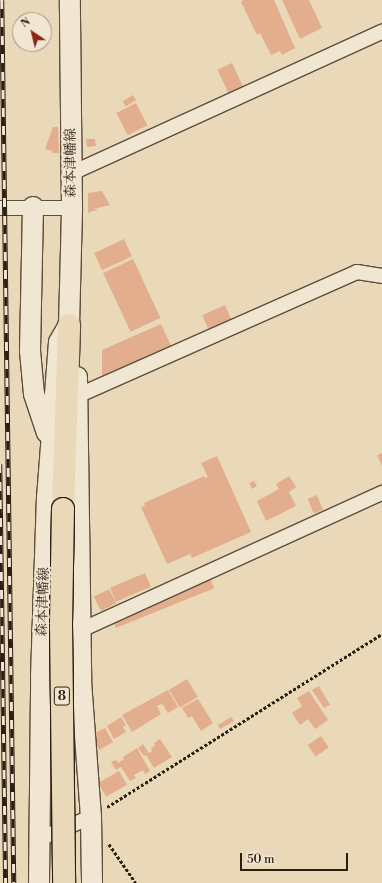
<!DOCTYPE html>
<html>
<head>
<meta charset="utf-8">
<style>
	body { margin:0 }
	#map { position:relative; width:382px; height:883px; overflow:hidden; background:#e9d9b8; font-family:"Libre Bodoni","Noto Serif JP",serif }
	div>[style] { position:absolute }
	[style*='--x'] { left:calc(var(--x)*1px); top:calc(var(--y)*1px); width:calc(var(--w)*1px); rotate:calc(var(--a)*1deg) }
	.building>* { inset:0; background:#e3ae8e; transform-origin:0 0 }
	.path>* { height:2.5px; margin-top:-1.25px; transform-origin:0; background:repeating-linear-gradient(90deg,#2d1e13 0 3px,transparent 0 5px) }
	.roads { filter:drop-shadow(1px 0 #5c4d3c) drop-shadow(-1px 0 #5c4d3c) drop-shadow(0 1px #5c4d3c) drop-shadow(0 -1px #5c4d3c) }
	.street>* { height:14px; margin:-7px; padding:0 7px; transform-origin:7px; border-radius:7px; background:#f1e6d1 }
	.secondary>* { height:20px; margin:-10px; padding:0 10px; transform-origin:10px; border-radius:10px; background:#f1e6d1 }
	.highway>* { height:22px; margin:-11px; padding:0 11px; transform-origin:11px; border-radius:11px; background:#e9d9b8 }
	.rail>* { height:4.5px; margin-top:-2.25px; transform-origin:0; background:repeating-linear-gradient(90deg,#f1e6d1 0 9px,#2d1e13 0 18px); box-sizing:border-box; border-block:1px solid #2d1e13 }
	.bridges { filter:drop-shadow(1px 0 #2d1e13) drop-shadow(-1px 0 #2d1e13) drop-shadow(0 1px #2d1e13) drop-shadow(0 -1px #2d1e13) }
	.highway-bridge>* { height:22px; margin:-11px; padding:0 11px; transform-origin:11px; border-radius:11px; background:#e9d9b8 }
	span { translate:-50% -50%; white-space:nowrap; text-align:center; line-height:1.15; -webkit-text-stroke:4px #f1e6d1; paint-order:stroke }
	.shield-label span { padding:1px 3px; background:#f1e6d1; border:1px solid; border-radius:3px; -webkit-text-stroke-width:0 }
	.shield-label { font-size:13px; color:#2d1e13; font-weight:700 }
	.street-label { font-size:14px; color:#2d1e13 }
	.north { position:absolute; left:12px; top:12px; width:40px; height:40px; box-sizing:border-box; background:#f1e6d1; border:1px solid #a39685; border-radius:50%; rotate:325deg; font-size:11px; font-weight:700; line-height:16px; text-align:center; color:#2d1e13 }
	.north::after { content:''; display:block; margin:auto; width:14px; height:18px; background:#8f2418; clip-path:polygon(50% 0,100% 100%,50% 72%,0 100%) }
	.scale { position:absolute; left:240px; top:853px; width:108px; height:18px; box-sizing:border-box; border:2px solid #2d1e13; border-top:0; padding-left:5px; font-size:12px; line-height:14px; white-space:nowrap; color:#2d1e13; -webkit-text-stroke:3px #f1e6d1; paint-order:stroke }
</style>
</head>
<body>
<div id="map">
	<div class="building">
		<div style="clip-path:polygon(243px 0,274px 0,295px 48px,282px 55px,280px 51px,271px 55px,260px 33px,257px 35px,241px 2px)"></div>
		<div style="clip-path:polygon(282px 0,309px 0,322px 28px,300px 39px)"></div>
		<div style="left:232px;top:63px;width:26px;height:16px;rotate:65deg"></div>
		<div style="left:133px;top:95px;width:6px;height:12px;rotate:59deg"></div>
		<div style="left:136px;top:103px;width:25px;height:22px;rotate:63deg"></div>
		<div style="clip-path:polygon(53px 127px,58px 127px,59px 153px,53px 153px,52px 151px,45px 149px)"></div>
		<div style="clip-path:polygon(86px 139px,95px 139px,96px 146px,87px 147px)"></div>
		<div style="clip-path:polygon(102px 191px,110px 205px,93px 209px,99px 209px,88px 213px,88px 193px)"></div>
		<div style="left:124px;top:239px;width:19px;height:33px;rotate:65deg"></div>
		<div style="left:133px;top:259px;width:65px;height:33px;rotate:65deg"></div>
		<div style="left:225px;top:305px;width:17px;height:25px;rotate:66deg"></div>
		<div style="clip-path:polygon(161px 324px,172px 348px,102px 379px,102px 350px)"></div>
		<div style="clip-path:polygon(382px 453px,382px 466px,377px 455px)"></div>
		<div style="clip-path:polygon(217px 456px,251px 532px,192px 558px,190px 554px,167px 564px,141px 507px,145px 506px,144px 503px,204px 476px,205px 478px,208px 477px,201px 463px)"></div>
		<div style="clip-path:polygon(289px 476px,296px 487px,289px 492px,296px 506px,266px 521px,257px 501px,279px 489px,276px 484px)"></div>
		<div style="clip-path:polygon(254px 481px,257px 486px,252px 489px,249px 483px)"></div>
		<div style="left:317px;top:495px;width:16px;height:10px;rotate:68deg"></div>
		<div style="left:145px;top:573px;width:15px;height:38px;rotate:67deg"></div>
		<div style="left:210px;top:578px;width:11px;height:106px;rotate:68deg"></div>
		<div style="left:109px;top:589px;width:16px;height:17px;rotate:63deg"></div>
		<div style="left:187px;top:679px;width:21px;height:21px;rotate:59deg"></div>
		<div style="clip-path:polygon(319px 686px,330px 705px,324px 708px,312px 690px)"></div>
		<div style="clip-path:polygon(168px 690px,178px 707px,168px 713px,162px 704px,157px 706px,161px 714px,132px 732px,122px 715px)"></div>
		<div style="clip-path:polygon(309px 691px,328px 720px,315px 729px,308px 719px,300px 725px,292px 713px,302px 706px,297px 698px)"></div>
		<div style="clip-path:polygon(198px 699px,213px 723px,201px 731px,192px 716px,188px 718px,182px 708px)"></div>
		<div style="clip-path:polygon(121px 717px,126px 725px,123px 727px,126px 732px,114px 739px,107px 726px)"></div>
		<div style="clip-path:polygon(231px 717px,234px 721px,220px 729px,218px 725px)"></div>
		<div style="clip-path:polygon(105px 728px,113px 742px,99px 750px,93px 739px,93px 734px)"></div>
		<div style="left:321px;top:736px;width:14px;height:16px;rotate:56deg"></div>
		<div style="clip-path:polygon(160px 739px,172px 757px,154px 768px,146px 755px,144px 756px,138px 748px,143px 744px,149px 753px,152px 751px,151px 748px,155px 746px,154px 743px)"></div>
		<div style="clip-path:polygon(137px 748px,150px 771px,145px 774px,143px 770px,134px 775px,136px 778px,130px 781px,121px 767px,116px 770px,111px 762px,116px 760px,118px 763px,124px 759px,123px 757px)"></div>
		<div style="left:119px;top:771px;width:16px;height:24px;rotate:60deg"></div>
	</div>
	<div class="path">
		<div style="--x:107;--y:807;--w:325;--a:-32.2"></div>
		<div style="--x:109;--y:844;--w:47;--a:55.3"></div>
	</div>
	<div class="roads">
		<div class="street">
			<div style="--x:72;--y:173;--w:341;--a:-24.5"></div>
			<div style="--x:0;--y:208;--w:72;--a:0"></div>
			<div style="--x:77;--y:396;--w:306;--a:-23.9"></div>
			<div style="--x:357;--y:272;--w:25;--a:9"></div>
			<div style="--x:81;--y:630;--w:331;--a:-24.5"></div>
			<div style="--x:39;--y:839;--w:56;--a:-22.9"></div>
		</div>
		<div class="secondary">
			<div style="--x:33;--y:207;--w:144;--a:91.2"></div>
			<div style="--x:30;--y:351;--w:43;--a:84.7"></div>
			<div style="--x:34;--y:394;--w:41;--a:71.6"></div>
			<div style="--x:77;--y:377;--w:304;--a:89.2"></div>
			<div style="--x:81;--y:681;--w:136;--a:85.8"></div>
			<div style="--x:91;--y:817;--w:66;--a:89.1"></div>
			<div style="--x:39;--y:883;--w:206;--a:-89.4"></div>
			<div style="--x:41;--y:677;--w:179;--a:-88.1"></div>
			<div style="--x:47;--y:498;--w:156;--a:-85.6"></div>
			<div style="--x:59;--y:342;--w:20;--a:-60"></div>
			<div style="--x:69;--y:325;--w:117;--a:-88.5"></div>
			<div style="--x:72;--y:208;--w:208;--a:-90.6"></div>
		</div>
		<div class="highway">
			<div style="--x:63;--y:509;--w:184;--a:-88.1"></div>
		</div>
	</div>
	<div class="rail">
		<div style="--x:2;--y:0;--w:883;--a:89.22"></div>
		<div style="--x:0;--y:464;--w:419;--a:89.2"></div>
	</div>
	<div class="bridges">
		<div class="highway-bridge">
			<div style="--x:63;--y:509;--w:116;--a:91"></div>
			<div style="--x:61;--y:625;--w:258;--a:89.3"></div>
		</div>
	</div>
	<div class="shield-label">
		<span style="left:62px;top:696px">8</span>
	</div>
	<div class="street-label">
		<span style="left:71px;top:163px;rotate:-90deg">森本津幡線</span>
		<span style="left:43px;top:602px;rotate:-88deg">森本津幡線</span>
	</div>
	<div class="north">N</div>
	<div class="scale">50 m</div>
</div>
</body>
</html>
